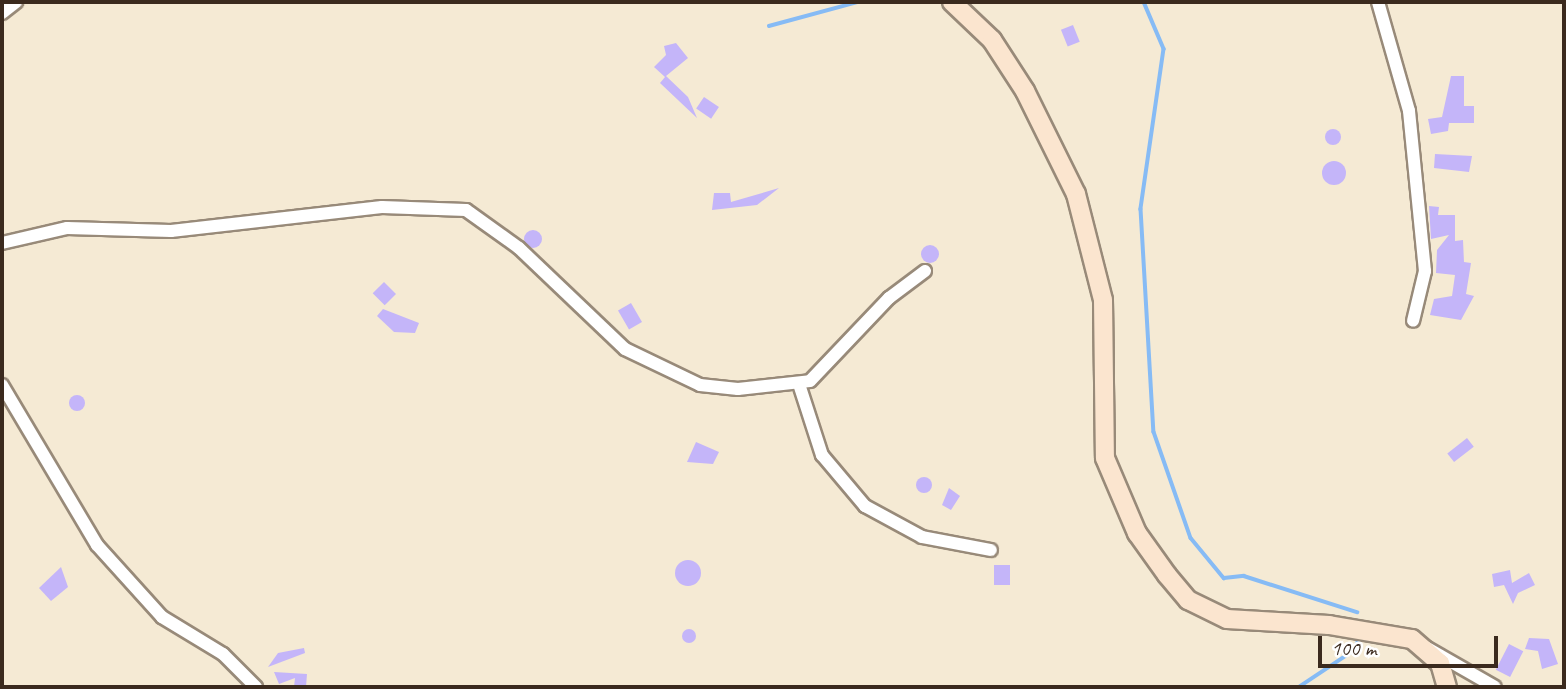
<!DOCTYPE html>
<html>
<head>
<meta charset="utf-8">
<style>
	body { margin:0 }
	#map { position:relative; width:1566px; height:689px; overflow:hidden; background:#f5ead4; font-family:Caveat,sans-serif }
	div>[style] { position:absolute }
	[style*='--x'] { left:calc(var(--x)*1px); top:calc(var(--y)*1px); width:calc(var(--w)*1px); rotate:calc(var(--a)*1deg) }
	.stream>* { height:3.5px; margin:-1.75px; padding:0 1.75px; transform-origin:1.75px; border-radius:1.75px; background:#86bbf5 }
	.building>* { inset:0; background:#c4b5f9; transform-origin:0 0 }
	.round { border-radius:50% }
	.roads { filter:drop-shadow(2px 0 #988a79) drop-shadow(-2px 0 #988a79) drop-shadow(0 2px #988a79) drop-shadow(0 -2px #988a79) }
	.street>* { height:12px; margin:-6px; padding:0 6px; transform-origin:6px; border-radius:6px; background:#fff }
	.secondary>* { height:18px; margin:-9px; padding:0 9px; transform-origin:9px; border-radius:9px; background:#fbe5cf }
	span { translate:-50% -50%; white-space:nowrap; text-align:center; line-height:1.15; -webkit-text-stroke:5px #fff; paint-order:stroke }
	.frame { position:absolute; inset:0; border:4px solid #3b2a1e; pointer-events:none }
	.scale { position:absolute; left:1318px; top:636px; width:180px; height:32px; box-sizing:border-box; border:4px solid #3b2a1e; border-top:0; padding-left:9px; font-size:21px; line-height:24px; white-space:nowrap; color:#3b2a1e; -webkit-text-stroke:5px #fff; paint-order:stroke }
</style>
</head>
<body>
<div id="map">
	<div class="stream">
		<div style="--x:1144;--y:2;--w:51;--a:66.9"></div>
		<div style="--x:1164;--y:49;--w:162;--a:98.2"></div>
		<div style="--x:1141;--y:209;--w:223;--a:86.7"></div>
		<div style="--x:1154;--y:432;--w:112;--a:70.8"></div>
		<div style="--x:1191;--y:538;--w:52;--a:50.5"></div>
		<div style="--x:1224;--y:578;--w:20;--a:-6"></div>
		<div style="--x:1244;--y:576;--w:119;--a:17.7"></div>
		<div style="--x:769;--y:26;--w:92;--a:-15.1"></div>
		<div style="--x:1299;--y:687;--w:65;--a:-33.7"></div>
		<div style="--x:1353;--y:651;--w:11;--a:-63"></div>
	</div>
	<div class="building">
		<div style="left:1073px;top:25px;width:18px;height:13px;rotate:68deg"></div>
		<div style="clip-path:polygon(676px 43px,688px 58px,666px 76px,688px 97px,697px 118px,660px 83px,665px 77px,654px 67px,666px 55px,664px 46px)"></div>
		<div style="clip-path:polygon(1451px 76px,1464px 76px,1464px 106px,1474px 106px,1474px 123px,1449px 123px,1448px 131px,1431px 134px,1428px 119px,1442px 117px)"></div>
		<div style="left:704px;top:97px;width:18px;height:14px;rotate:34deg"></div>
		<div class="round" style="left:1325px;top:129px;width:16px;height:16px"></div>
		<div style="clip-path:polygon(1435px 154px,1472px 156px,1469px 172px,1434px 168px)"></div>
		<div class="round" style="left:1322px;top:161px;width:24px;height:24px"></div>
		<div style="clip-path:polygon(779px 188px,757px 205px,712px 210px,714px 193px,730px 193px,731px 202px)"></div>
		<div style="clip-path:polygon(1429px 206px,1439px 207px,1438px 215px,1455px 215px,1455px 241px,1463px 240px,1464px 262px,1471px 263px,1466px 294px,1474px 296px,1461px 320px,1430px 315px,1434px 299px,1452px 296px,1455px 275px,1436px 273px,1437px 250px,1449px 235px,1431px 239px)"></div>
		<div class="round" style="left:524px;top:230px;width:18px;height:18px"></div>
		<div class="round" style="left:921px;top:245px;width:18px;height:18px"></div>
		<div style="left:384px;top:282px;width:17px;height:16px;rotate:45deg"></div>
		<div style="left:631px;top:303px;width:22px;height:15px;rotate:60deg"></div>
		<div style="clip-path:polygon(383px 309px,419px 323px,415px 333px,394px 332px,377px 316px)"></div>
		<div class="round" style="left:69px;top:395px;width:16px;height:16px"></div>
		<div style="left:1467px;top:438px;width:11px;height:25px;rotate:52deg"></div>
		<div style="clip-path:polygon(696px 442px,719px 452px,713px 464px,687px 462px)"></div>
		<div class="round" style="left:916px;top:477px;width:16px;height:16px"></div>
		<div style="clip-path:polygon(949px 488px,960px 496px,951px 510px,942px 505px)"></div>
		<div class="round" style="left:675px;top:560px;width:26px;height:26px"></div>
		<div style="left:994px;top:565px;width:16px;height:20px"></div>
		<div style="clip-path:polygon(61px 567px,68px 587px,51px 601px,39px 588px)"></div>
		<div style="clip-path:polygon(1510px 570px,1512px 583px,1529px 573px,1535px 585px,1518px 593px,1513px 604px,1504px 585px,1494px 587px,1492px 574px)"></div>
		<div class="round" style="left:682px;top:629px;width:14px;height:14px"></div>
		<div style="clip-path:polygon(1529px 638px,1549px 639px,1558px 664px,1542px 669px,1538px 651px,1525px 649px)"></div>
		<div style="left:1509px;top:644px;width:16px;height:29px;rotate:27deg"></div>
		<div style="clip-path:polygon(304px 648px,305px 653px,268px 667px,278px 653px)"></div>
		<div style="clip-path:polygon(274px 672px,307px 674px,306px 687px,294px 687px,295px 678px,279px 684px)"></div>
	</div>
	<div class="roads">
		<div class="street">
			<div style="--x:1378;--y:2;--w:113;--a:74.1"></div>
			<div style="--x:1409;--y:111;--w:161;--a:84.3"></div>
			<div style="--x:1425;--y:271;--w:51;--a:103.5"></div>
			<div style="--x:2;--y:13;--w:18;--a:-38"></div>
			<div style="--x:2;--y:243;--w:67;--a:-13"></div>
			<div style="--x:67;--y:228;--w:104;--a:1.7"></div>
			<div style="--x:171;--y:231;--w:212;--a:-6.5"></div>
			<div style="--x:382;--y:207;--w:84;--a:2"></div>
			<div style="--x:466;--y:210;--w:65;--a:35.6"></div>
			<div style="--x:519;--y:248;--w:146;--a:43.6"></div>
			<div style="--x:625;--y:349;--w:83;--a:25.6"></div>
			<div style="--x:700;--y:385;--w:38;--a:6"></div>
			<div style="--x:738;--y:389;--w:72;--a:-6.3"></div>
			<div style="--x:810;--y:381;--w:115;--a:-46.4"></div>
			<div style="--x:889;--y:298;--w:45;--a:-36.9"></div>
			<div style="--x:799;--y:384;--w:75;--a:72.1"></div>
			<div style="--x:822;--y:455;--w:67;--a:49.9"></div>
			<div style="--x:865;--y:506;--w:65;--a:28.5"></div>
			<div style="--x:922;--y:537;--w:70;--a:10.7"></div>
			<div style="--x:2;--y:385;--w:186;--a:59.3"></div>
			<div style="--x:97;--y:545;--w:97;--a:47.9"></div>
			<div style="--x:162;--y:617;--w:71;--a:31.2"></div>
			<div style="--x:223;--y:654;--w:47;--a:45"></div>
			<div style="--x:1427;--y:648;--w:78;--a:29.8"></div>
		</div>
		<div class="secondary">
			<div style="--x:952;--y:2;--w:55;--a:43.5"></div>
			<div style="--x:992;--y:40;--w:61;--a:57.1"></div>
			<div style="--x:1025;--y:91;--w:115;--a:63.7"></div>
			<div style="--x:1076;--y:194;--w:109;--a:75.7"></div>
			<div style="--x:1103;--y:300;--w:158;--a:89.3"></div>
			<div style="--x:1105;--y:458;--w:82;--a:66.9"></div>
			<div style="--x:1137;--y:533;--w:52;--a:54.5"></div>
			<div style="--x:1167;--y:575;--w:33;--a:50"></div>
			<div style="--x:1188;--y:600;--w:43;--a:26"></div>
			<div style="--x:1227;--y:619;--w:102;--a:3.4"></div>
			<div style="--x:1329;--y:625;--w:84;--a:9.6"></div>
			<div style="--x:1412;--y:639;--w:37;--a:41"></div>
			<div style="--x:1440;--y:663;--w:25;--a:74"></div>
		</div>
	</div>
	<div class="frame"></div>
	<div class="scale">100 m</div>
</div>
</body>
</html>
